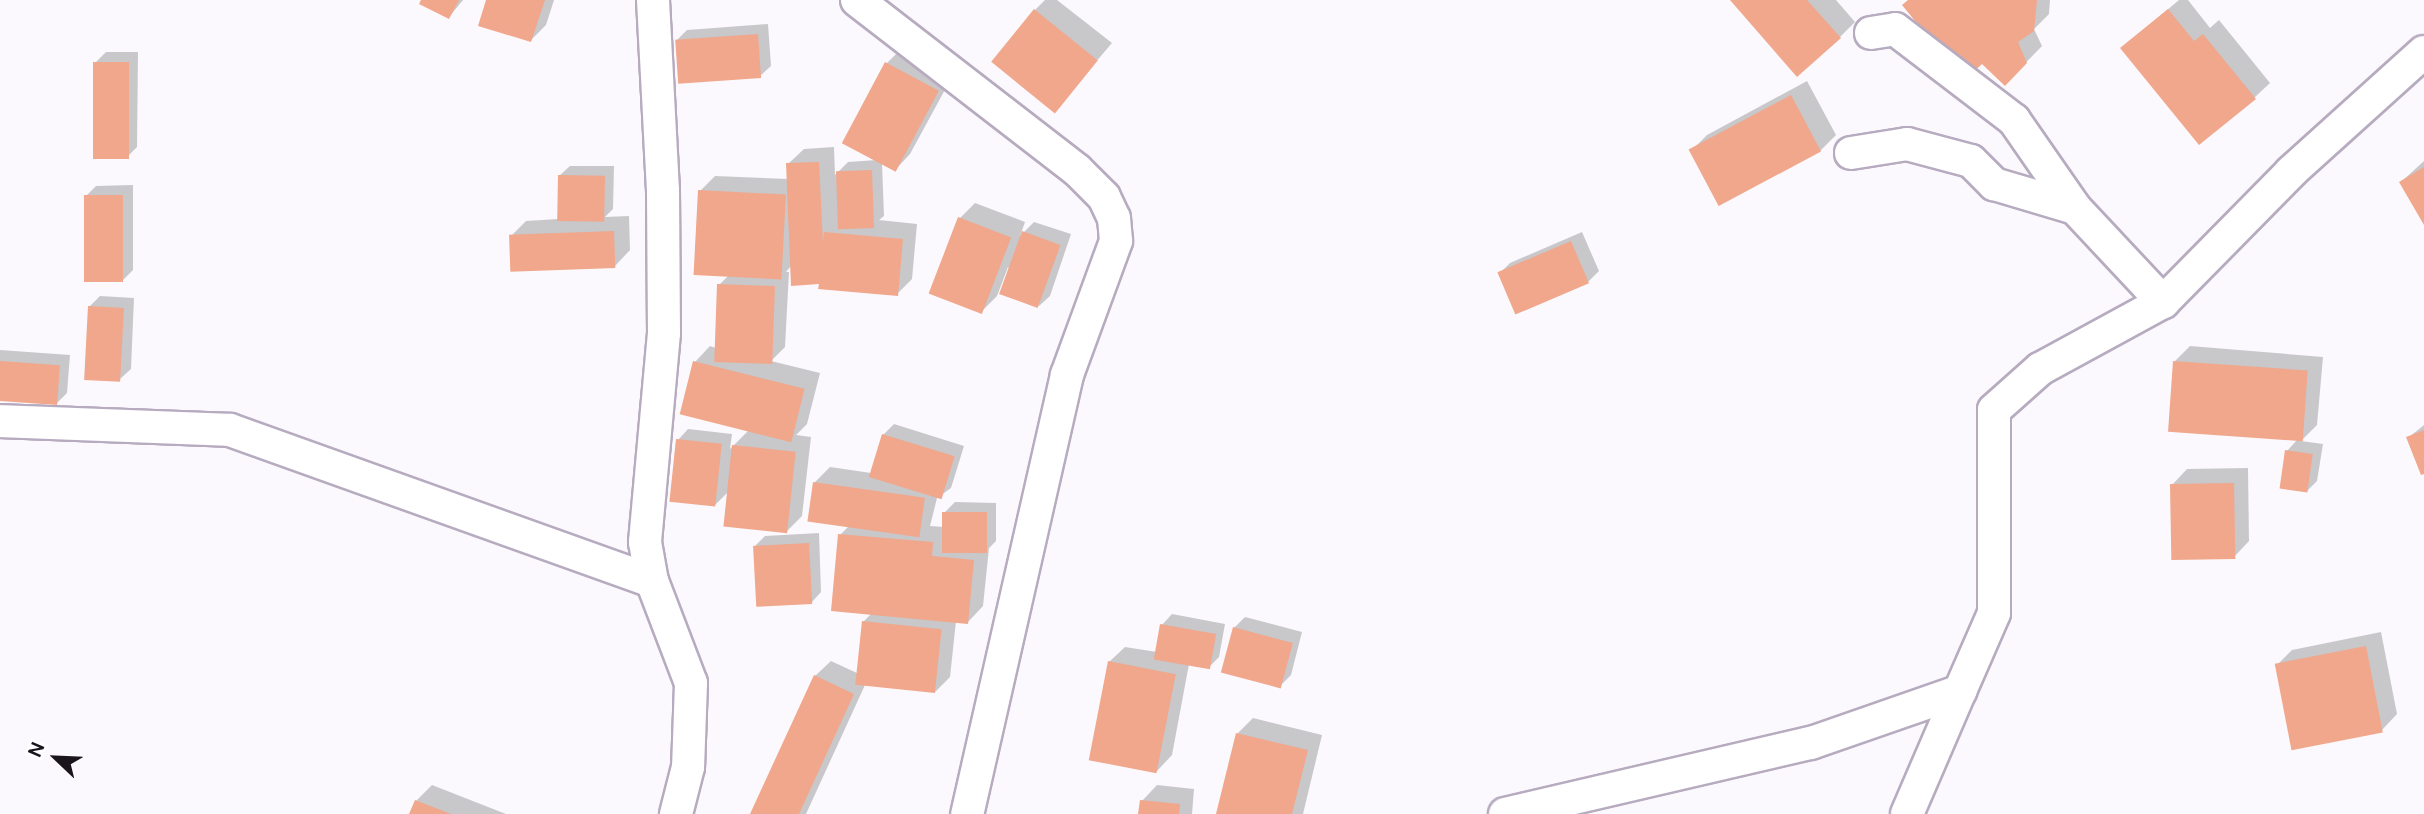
<!DOCTYPE html>
<html>
<head>
<meta charset="utf-8">
<style>
	body { margin:0 }
	#map { position:relative; width:2424px; height:814px; overflow:hidden; background:#fbf9fd; font-family:"DM Sans",sans-serif }
	div>[style] { position:absolute }
	[style*='--x'] { left:calc(var(--x)*1px); top:calc(var(--y)*1px); width:calc(var(--w)*1px); rotate:calc(var(--a)*1deg) }
	.shadow>* { inset:0; background:#0003 }
	.building>* { inset:0; background:#f0a78b; transform-origin:0 0 }
	.roads { filter:drop-shadow(2px 0 #b7abc0) drop-shadow(-2px 0 #b7abc0) drop-shadow(0 2px #b7abc0) drop-shadow(0 -2px #b7abc0) }
	.minor>* { height:32px; margin:-16px; padding:0 16px; transform-origin:16px; border-radius:16px; background:#fff }
	span { translate:-50% -50%; white-space:nowrap; text-align:center; line-height:1.15; -webkit-text-stroke:5px #fff; paint-order:stroke }
	.north { position:absolute; left:21px; top:723px; width:70px; height:70px; -webkit-text-stroke:5px #fff; paint-order:stroke; rotate:293deg; font-size:19px; font-weight:700; line-height:28px; text-align:center; color:#1a151d }
	.north::after { content:''; display:block; margin:auto; width:24px; height:32px; background:#1a151d; clip-path:polygon(50% 0,100% 100%,50% 72%,0 100%) }
</style>
</head>
<body>
<div id="map">
	<div class="shadow">
		<div style="clip-path:polygon(423px 0,463px 0,449px 17px)"></div>
		<div style="clip-path:polygon(488px 0,554px 0,546px 25px,531px 40px)"></div>
		<div style="clip-path:polygon(1045px 0,1057px 0,1112px 43px,1055px 110px,1035px 10px)"></div>
		<div style="clip-path:polygon(1732px 0,1836px 0,1855px 22px,1840px 37px)"></div>
		<div style="clip-path:polygon(1910px 0,2050px 0,2049px 14px,2034px 29px,2042px 46px,2005px 84px)"></div>
		<div style="clip-path:polygon(2179px 0,2188px 0,2210px 28px,2219px 20px,2270px 83px,2254px 98px,2122px 48px)"></div>
		<div style="clip-path:polygon(768px 24px,771px 66px,760px 76px,677px 40px,687px 30px)"></div>
		<div style="clip-path:polygon(902px 48px,953px 75px,910px 154px,895px 170px,882px 163px,884px 216px,879px 220px,917px 224px,912px 279px,897px 294px,821px 282px,791px 266px,786px 272px,789px 272px,785px 347px,771px 361px,820px 373px,807px 424px,796px 435px,811px 437px,802px 516px,787px 531px,728px 492px,715px 505px,678px 440px,688px 429px,732px 434px,730px 449px,749px 430px,695px 362px,710px 346px,716px 348px,719px 285px,729px 275px,700px 191px,715px 176px,789px 179px,788px 164px,804px 149px,834px 147px,835px 175px,848px 162px,877px 160px,887px 63px)"></div>
		<div style="clip-path:polygon(106px 52px,138px 52px,137px 147px,127px 157px,95px 63px)"></div>
		<div style="clip-path:polygon(1807px 81px,1836px 135px,1820px 151px,1720px 205px,1692px 150px,1707px 135px)"></div>
		<div style="clip-path:polygon(2424px 161px,2424px 221px,2401px 182px)"></div>
		<div style="clip-path:polygon(570px 166px,614px 166px,613px 209px,605px 217px,629px 216px,630px 250px,615px 266px,511px 236px,526px 221px,558px 219px,559px 176px)"></div>
		<div style="clip-path:polygon(133px 185px,133px 270px,123px 280px,86px 196px,96px 186px)"></div>
		<div style="clip-path:polygon(975px 203px,1025px 222px,1020px 236px,1034px 222px,1071px 234px,1050px 296px,1039px 306px,1008px 267px,997px 296px,982px 311px,960px 218px)"></div>
		<div style="clip-path:polygon(1582px 232px,1599px 271px,1588px 282px,1500px 273px,1510px 263px)"></div>
		<div style="clip-path:polygon(100px 296px,134px 298px,131px 369px,120px 379px,89px 307px)"></div>
		<div style="clip-path:polygon(2190px 346px,2323px 357px,2317px 425px,2301px 441px,2323px 444px,2317px 481px,2307px 491px,2287px 451px,2297px 440px,2175px 361px)"></div>
		<div style="clip-path:polygon(0 350px,70px 355px,67px 393px,57px 403px,0 399px)"></div>
		<div style="clip-path:polygon(894px 424px,964px 446px,951px 488px,937px 498px,930px 526px,944px 527px,944px 513px,955px 502px,996px 503px,996px 541px,989px 548px,983px 606px,968px 622px,956px 621px,950px 677px,935px 692px,865px 685px,806px 814px,752px 814px,815px 676px,831px 661px,857px 673px,863px 622px,872px 613px,840px 535px,848px 527px,815px 482px,830px 467px,871px 473px,883px 435px)"></div>
		<div style="clip-path:polygon(2424px 425px,2424px 472px,2408px 438px)"></div>
		<div style="clip-path:polygon(2248px 468px,2249px 541px,2234px 557px,2172px 485px,2187px 469px)"></div>
		<div style="clip-path:polygon(819px 533px,821px 592px,811px 603px,754px 547px,765px 536px)"></div>
		<div style="clip-path:polygon(1172px 614px,1225px 624px,1219px 657px,1208px 668px,1189px 664px,1172px 755px,1157px 771px,1109px 662px,1125px 647px,1157px 652px,1162px 625px)"></div>
		<div style="clip-path:polygon(1245px 617px,1302px 632px,1291px 675px,1281px 685px,1234px 628px)"></div>
		<div style="clip-path:polygon(2381px 632px,2397px 714px,2382px 730px,2277px 665px,2292px 650px)"></div>
		<div style="clip-path:polygon(1253px 718px,1322px 735px,1303px 814px,1218px 814px,1237px 734px)"></div>
		<div style="clip-path:polygon(432px 785px,506px 814px,411px 814px,416px 801px)"></div>
		<div style="clip-path:polygon(1157px 785px,1194px 789px,1192px 814px,1140px 814px,1142px 801px)"></div>
	</div>
	<div class="building">
		<div style="clip-path:polygon(421px 0,459px 0,449px 19px,419px 4px)"></div>
		<div style="clip-path:polygon(486px 0,545px 0,531px 42px,478px 26px)"></div>
		<div style="clip-path:polygon(1730px 0,1807px 0,1841px 38px,1797px 77px)"></div>
		<div style="clip-path:polygon(1908px 0,2037px 0,2034px 31px,2018px 42px,2027px 63px,2005px 86px,1982px 64px,1964px 81px,1902px 5px)"></div>
		<div style="left:1034px;top:9px;width:82px;height:68px;rotate:39deg"></div>
		<div style="clip-path:polygon(2168px 9px,2194px 41px,2203px 34px,2256px 99px,2199px 145px,2120px 48px)"></div>
		<div style="left:758px;top:34px;width:44px;height:83px;rotate:86deg"></div>
		<div style="left:93px;top:62px;width:36px;height:97px"></div>
		<div style="left:885px;top:62px;width:61px;height:92px;rotate:28deg"></div>
		<div style="left:1791px;top:95px;width:64px;height:116px;rotate:62deg"></div>
		<div style="clip-path:polygon(819px 162px,823px 243px,824px 232px,903px 239px,898px 296px,818px 289px,819px 284px,791px 286px,786px 163px)"></div>
		<div style="clip-path:polygon(2424px 167px,2424px 225px,2399px 182px)"></div>
		<div style="left:872px;top:170px;width:58px;height:36px;rotate:88deg"></div>
		<div style="left:558px;top:175px;width:47px;height:46px;rotate:1deg"></div>
		<div style="left:698px;top:190px;width:88px;height:85px;rotate:3deg"></div>
		<div style="left:84px;top:195px;width:39px;height:87px"></div>
		<div style="left:958px;top:217px;width:57px;height:82px;rotate:21deg"></div>
		<div style="left:614px;top:231px;width:37px;height:105px;rotate:88deg"></div>
		<div style="left:1022px;top:231px;width:41px;height:67px;rotate:20deg"></div>
		<div style="left:1571px;top:241px;width:46px;height:80px;rotate:67deg"></div>
		<div style="left:717px;top:284px;width:58px;height:78px;rotate:2deg"></div>
		<div style="left:88px;top:306px;width:36px;height:74px;rotate:3deg"></div>
		<div style="left:0;top:361px;width:60px;height:40px;rotate:4deg"></div>
		<div style="left:693px;top:361px;width:115px;height:55px;rotate:14deg"></div>
		<div style="left:2173px;top:361px;width:135px;height:71px;rotate:4deg"></div>
		<div style="clip-path:polygon(2424px 430px,2424px 474px,2421px 475px,2406px 437px)"></div>
		<div style="left:882px;top:434px;width:76px;height:45px;rotate:17deg"></div>
		<div style="left:676px;top:439px;width:46px;height:63px;rotate:6deg"></div>
		<div style="left:732px;top:445px;width:64px;height:82px;rotate:6deg"></div>
		<div style="left:2285px;top:450px;width:28px;height:39px;rotate:8deg"></div>
		<div style="left:813px;top:482px;width:113px;height:40px;rotate:8deg"></div>
		<div style="left:2234px;top:483px;width:76px;height:64px;rotate:89deg"></div>
		<div style="left:942px;top:512px;width:45px;height:41px"></div>
		<div style="clip-path:polygon(838px 534px,933px 542px,932px 556px,974px 560px,968px 624px,831px 611px)"></div>
		<div style="left:809px;top:543px;width:61px;height:56px;rotate:87deg"></div>
		<div style="left:862px;top:621px;width:80px;height:64px;rotate:6deg"></div>
		<div style="left:1160px;top:624px;width:57px;height:36px;rotate:10deg"></div>
		<div style="left:1233px;top:627px;width:62px;height:47px;rotate:15deg"></div>
		<div style="left:2366px;top:646px;width:88px;height:93px;rotate:79deg"></div>
		<div style="left:1108px;top:661px;width:69px;height:101px;rotate:11deg"></div>
		<div style="clip-path:polygon(814px 675px,854px 694px,799px 814px,750px 814px)"></div>
		<div style="clip-path:polygon(1236px 733px,1308px 750px,1292px 814px,1216px 814px)"></div>
		<div style="clip-path:polygon(415px 800px,451px 814px,409px 814px)"></div>
		<div style="clip-path:polygon(1140px 800px,1180px 804px,1179px 814px,1138px 814px)"></div>
	</div>
	<div class="roads">
		<div class="minor">
			<div style="--x:653;--y:0;--w:191;--a:87"></div>
			<div style="--x:663;--y:191;--w:142;--a:89.6"></div>
			<div style="--x:664;--y:333;--w:210;--a:95.2"></div>
			<div style="--x:645;--y:542;--w:40;--a:80"></div>
			<div style="--x:652;--y:581;--w:109;--a:69.1"></div>
			<div style="--x:691;--y:683;--w:84;--a:92"></div>
			<div style="--x:688;--y:767;--w:49;--a:104.3"></div>
			<div style="--x:857;--y:0;--w:278;--a:37.7"></div>
			<div style="--x:1077;--y:170;--w:38;--a:45"></div>
			<div style="--x:1104;--y:197;--w:23;--a:65"></div>
			<div style="--x:1114;--y:218;--w:23;--a:85"></div>
			<div style="--x:1116;--y:241;--w:143;--a:110.1"></div>
			<div style="--x:1067;--y:375;--w:450;--a:102.8"></div>
			<div style="--x:1871;--y:33;--w:24;--a:-9"></div>
			<div style="--x:1895;--y:29;--w:150;--a:37.4"></div>
			<div style="--x:2014;--y:120;--w:107;--a:55.3"></div>
			<div style="--x:1851;--y:153;--w:57;--a:-9.1"></div>
			<div style="--x:1907;--y:144;--w:66;--a:14.9"></div>
			<div style="--x:1971;--y:161;--w:33;--a:45"></div>
			<div style="--x:1994;--y:184;--w:84;--a:16.5"></div>
			<div style="--x:2075;--y:208;--w:129;--a:46.9"></div>
			<div style="--x:0;--y:421;--w:230;--a:2.2"></div>
			<div style="--x:230;--y:430;--w:448;--a:19.7"></div>
			<div style="--x:1505;--y:814;--w:314;--a:-13.1"></div>
			<div style="--x:1811;--y:743;--w:158;--a:-19.2"></div>
			<div style="--x:1960;--y:691;--w:85;--a:-66.4"></div>
			<div style="--x:1994;--y:613;--w:203;--a:-90"></div>
			<div style="--x:1994;--y:410;--w:62;--a:-41.7"></div>
			<div style="--x:2040;--y:369;--w:140;--a:-28.6"></div>
			<div style="--x:2163;--y:302;--w:182;--a:-45.4"></div>
			<div style="--x:2291;--y:172;--w:179;--a:-42.1"></div>
			<div style="--x:1907;--y:814;--w:134;--a:-66.7"></div>
		</div>
	</div>
	<div class="north">N</div>
</div>
</body>
</html>
